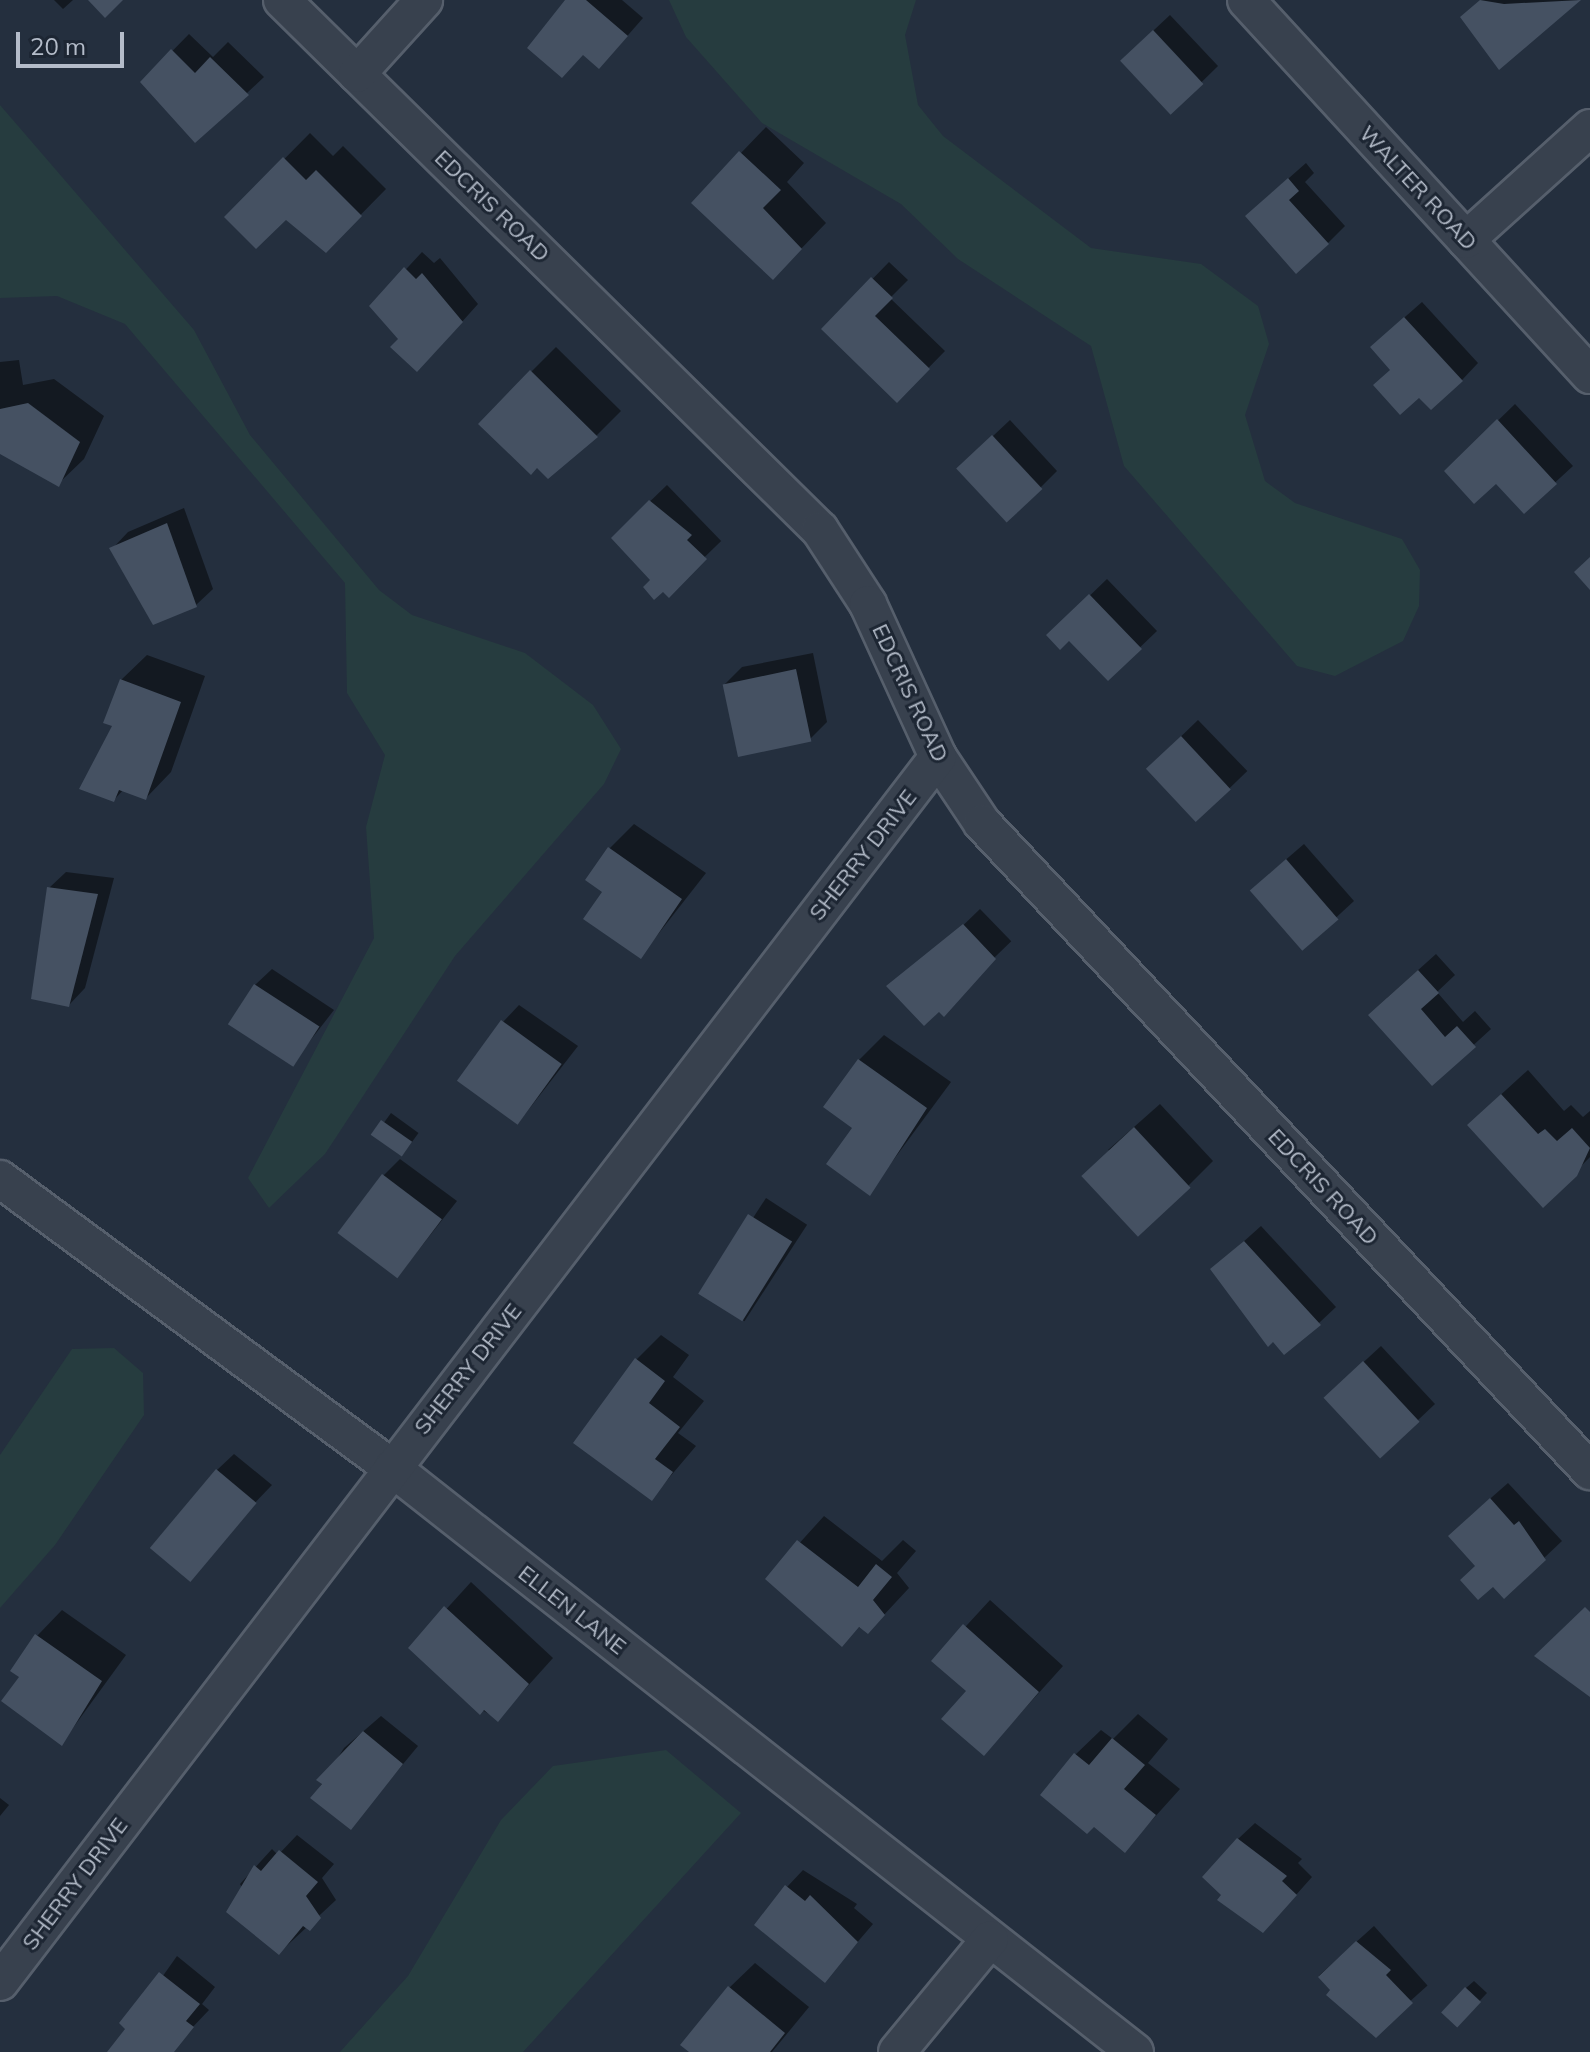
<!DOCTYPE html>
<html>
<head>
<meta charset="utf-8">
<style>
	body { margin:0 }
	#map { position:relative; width:1590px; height:2052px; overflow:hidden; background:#242f3e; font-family:Mulish,sans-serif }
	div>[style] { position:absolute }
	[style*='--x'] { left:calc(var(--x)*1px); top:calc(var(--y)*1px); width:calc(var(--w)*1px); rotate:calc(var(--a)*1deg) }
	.green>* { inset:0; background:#263c3f }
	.shadow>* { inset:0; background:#0007; transform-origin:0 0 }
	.building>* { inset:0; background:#455162; transform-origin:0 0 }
	.roads { filter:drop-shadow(2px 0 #565f6c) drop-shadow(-2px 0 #565f6c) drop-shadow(0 2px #565f6c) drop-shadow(0 -2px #565f6c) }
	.minor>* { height:36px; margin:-18px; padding:0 18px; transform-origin:18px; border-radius:18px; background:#38414e }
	span { translate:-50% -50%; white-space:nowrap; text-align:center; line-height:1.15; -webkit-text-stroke:6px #1d2633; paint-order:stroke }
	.street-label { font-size:22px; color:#b4bcc9 }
	.scale { position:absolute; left:16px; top:32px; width:108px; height:36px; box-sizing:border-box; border:4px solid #b4bcc9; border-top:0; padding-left:10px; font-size:24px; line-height:28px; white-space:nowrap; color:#b4bcc9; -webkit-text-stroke:6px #1d2633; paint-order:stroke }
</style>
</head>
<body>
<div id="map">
	<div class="green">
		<div style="clip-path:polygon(669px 0,916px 0,905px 35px,918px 105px,943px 136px,1091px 248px,1201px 264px,1258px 306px,1269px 344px,1245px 415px,1265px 481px,1295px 503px,1402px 539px,1420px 570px,1419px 606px,1403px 641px,1335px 676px,1297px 666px,1124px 466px,1091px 346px,958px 259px,901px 204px,762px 123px,686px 37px)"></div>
		<div style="clip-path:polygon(0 105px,194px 330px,250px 435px,379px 590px,412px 615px,525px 653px,593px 705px,621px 749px,604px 784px,455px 956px,325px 1154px,269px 1208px,248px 1178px,374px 938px,366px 827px,385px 755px,347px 693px,345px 583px,125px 324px,57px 296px,0 298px)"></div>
		<div style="clip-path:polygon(114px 1348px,143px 1373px,144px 1415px,55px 1545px,0 1608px,0 1455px,72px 1349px)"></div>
		<div style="clip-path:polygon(666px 1750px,741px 1813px,523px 2052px,340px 2052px,408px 1976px,501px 1820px,553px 1766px)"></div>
	</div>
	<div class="shadow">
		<div style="clip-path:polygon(54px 0,73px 0,63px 9px)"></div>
		<div style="clip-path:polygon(568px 0,622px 0,643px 18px,615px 50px)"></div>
		<div style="clip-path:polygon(1481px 0,1578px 0,1499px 67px,1463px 18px)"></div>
		<div style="clip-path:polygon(1170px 15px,1218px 66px,1170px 113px,1139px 44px)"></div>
		<div style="clip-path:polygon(189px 34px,213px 57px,228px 42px,264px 77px,247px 93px,142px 82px)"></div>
		<div style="clip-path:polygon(766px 127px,804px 163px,787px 182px,826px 223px,798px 252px,694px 202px)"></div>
		<div style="clip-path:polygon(310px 133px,333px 156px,343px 146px,386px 189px,326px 250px,285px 217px,227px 217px)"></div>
		<div style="clip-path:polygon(1306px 163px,1314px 173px,1305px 182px,1345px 226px,1328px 243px,1264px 200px)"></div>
		<div style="clip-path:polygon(422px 252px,434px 263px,440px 258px,478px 304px,434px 353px,401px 339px,372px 306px)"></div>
		<div style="clip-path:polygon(889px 262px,908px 280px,890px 298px,945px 351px,897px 400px,824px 329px)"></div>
		<div style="clip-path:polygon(1422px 302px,1478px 363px,1462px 380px,1419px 395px,1392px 369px,1389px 331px)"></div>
		<div style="clip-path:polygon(556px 347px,621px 411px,596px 436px,537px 466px,531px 372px)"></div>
		<div style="clip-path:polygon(19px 360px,23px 385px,54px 379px,104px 416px,84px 459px,58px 484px,0 452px,0 362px)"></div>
		<div style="clip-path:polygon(1515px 404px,1573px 466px,1524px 511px,1497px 481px,1446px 471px)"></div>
		<div style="clip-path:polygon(1010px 420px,1057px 471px,1040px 488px,976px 452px)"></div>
		<div style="left:667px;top:485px;width:78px;height:75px;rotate:46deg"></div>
		<div style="clip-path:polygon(184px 508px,213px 589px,196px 605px,112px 549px,128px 532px)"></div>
		<div style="clip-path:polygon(1107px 579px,1157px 631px,1108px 678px,1069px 638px,1049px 635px)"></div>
		<div style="clip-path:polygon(813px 653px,827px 722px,810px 739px,725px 684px,742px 667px)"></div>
		<div style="clip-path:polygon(147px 655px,205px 676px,171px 772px,146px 798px,124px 789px,114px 800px,121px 680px)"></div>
		<div style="left:1198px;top:720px;width:71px;height:69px;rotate:46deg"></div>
		<div style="clip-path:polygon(634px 824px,706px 873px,641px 956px,604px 892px,609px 849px)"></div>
		<div style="clip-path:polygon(1304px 844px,1354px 901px,1303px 948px,1269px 874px)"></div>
		<div style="clip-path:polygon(66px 872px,114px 878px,85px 988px,69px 1005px,49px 888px)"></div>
		<div style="left:980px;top:909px;width:45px;height:119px;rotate:46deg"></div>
		<div style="clip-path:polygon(1436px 954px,1455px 975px,1437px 992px,1463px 1022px,1475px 1011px,1491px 1029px,1432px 1083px,1387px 998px)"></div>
		<div style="clip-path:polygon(272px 969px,334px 1010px,292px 1064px,255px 985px)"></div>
		<div style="clip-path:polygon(519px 1005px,578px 1046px,519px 1122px,503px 1022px)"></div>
		<div style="clip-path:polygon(884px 1035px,951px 1082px,869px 1193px,854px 1128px,859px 1060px)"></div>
		<div style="clip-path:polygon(1528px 1070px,1564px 1111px,1571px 1105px,1583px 1117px,1590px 1111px,1590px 1157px,1543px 1205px,1495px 1100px)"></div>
		<div style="clip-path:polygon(1160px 1104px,1213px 1161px,1188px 1186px,1108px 1150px)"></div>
		<div style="left:391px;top:1113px;width:34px;height:27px;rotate:36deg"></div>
		<div style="clip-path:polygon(400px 1159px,457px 1201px,399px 1275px,383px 1176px)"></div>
		<div style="left:766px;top:1198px;width:49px;height:115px;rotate:33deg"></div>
		<div style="clip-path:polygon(1261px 1226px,1336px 1307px,1319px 1323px,1273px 1340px,1213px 1269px)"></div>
		<div style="clip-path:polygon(661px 1335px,689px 1355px,673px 1377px,704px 1401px,678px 1433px,696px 1446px,652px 1498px,636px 1360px)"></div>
		<div style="clip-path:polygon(1381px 1346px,1435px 1404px,1381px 1455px,1343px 1381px)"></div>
		<div style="clip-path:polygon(234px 1454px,272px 1485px,202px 1558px,217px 1470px)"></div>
		<div style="clip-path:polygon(1508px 1483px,1562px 1541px,1504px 1596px,1477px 1565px,1467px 1519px)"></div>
		<div style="clip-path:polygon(824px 1516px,882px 1561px,903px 1540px,916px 1551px,897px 1573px,909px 1588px,868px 1632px,767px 1579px)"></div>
		<div style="clip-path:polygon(471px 1582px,553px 1658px,498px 1719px,464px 1700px,411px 1648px)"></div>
		<div style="clip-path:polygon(990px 1600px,1063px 1666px,984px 1754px,968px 1690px,934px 1661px)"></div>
		<div style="clip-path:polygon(62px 1610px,126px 1655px,62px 1743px,37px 1636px)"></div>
		<div style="clip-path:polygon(1138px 1714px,1168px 1739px,1148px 1763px,1180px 1789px,1125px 1850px,1075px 1755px,1101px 1730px,1113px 1739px)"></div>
		<div style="clip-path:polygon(381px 1716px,418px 1746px,351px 1827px,313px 1798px,344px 1748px)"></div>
		<div style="clip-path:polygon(0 1798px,9px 1805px,0 1816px)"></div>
		<div style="clip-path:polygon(1255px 1823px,1302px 1859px,1298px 1863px,1312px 1877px,1279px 1914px,1238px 1839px)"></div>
		<div style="clip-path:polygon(297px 1835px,334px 1864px,322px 1878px,336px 1900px,279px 1953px,240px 1884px,272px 1849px,278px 1855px)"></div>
		<div style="clip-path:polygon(803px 1870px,857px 1904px,854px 1908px,873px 1924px,825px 1980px,787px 1887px)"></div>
		<div style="left:1374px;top:1926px;width:80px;height:74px;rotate:48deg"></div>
		<div style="clip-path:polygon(177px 1956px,215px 1987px,202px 2004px,209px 2010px,169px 2052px,109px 2052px)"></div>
		<div style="clip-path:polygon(755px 1963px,809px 2007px,772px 2052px,692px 2052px,729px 1988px)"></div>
		<div style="clip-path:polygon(1474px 1981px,1487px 1993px,1457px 2025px,1466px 1988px)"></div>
	</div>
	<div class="building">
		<div style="clip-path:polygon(88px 0,123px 0,105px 18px)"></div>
		<div style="clip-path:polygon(565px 0,586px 0,628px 36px,599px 69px,583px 55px,562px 78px,527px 48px)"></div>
		<div style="clip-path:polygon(1480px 0,1504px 4px,1581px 0,1499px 70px,1460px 17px)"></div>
		<div style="left:1153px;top:30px;width:74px;height:45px;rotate:47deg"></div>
		<div style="clip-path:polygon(171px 49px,195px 73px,210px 57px,249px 95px,195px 143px,140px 82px)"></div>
		<div style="clip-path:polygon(739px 151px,781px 190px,763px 208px,802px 249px,773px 280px,691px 203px)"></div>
		<div style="clip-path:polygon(283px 157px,306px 180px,316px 170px,362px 216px,326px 253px,286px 220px,256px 249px,224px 217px)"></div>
		<div style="clip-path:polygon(1288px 178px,1299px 191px,1289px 200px,1329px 244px,1296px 274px,1245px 216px)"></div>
		<div style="clip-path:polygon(404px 267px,416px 279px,422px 273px,463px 322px,417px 372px,390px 347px,398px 339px,369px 306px)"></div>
		<div style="clip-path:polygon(871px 277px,893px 298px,875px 316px,930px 369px,897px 403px,821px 329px)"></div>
		<div style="clip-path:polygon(1404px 317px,1463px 381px,1431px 410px,1419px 398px,1400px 415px,1373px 385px,1390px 370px,1370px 347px)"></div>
		<div style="clip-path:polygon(530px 370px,598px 437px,548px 479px,537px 468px,531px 475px,478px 424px)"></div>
		<div style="clip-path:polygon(28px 403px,80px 442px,59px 487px,0 454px,0 409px)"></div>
		<div style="clip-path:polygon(1497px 419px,1557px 484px,1524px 514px,1496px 484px,1474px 504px,1444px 471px)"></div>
		<div style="left:992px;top:435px;width:74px;height:49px;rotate:47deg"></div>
		<div style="clip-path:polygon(649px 500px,692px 535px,687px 540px,707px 559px,669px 598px,663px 592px,654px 600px,643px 587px,650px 580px,611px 538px)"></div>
		<div style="clip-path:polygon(167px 523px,197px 607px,153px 625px,109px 548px)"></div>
		<div style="clip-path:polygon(1590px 557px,1590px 590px,1574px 572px)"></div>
		<div style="clip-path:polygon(1089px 594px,1142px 649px,1108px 681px,1069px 641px,1060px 650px,1046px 635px)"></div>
		<div style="left:796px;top:669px;width:74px;height:75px;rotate:78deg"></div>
		<div style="clip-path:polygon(120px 679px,181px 702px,146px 800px,119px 790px,114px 802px,79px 789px,112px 726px,103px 723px)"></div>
		<div style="left:1181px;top:736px;width:73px;height:48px;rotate:47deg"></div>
		<div style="clip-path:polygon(608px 847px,682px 899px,641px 959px,583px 919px,602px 892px,585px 880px)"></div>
		<div style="left:1286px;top:859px;width:80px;height:48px;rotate:49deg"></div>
		<div style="clip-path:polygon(47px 887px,98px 894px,69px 1007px,31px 999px)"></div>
		<div style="clip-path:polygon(963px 924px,996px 959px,944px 1017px,939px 1012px,924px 1026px,886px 986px)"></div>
		<div style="clip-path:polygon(1418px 970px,1439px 993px,1421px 1009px,1445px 1037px,1457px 1026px,1476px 1047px,1432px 1086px,1368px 1015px)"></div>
		<div style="left:254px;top:984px;width:78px;height:48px;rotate:33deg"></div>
		<div style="left:501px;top:1020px;width:75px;height:75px;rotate:36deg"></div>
		<div style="clip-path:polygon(858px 1059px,927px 1108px,870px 1196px,826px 1164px,852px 1128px,823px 1107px)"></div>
		<div style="clip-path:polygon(1501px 1094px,1538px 1134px,1545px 1129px,1557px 1141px,1572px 1128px,1590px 1148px,1577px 1176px,1543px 1208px,1467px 1125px)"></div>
		<div style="left:381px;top:1120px;width:38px;height:18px;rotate:35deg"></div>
		<div style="left:1134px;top:1127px;width:83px;height:72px;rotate:47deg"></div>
		<div style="left:382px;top:1174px;width:75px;height:74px;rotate:37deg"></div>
		<div style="left:748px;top:1214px;width:52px;height:94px;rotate:32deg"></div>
		<div style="clip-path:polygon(1244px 1241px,1321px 1325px,1284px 1355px,1273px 1342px,1268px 1347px,1210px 1269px)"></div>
		<div style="clip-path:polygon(635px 1358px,665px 1381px,649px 1403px,680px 1427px,655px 1459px,673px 1472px,652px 1501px,573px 1443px)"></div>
		<div style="left:1363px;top:1361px;width:83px;height:54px;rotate:47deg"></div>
		<div style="left:216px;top:1469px;width:53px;height:103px;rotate:40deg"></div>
		<div style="clip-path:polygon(1490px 1498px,1514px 1525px,1519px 1521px,1546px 1560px,1504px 1599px,1493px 1587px,1478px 1600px,1460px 1580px,1475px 1566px,1448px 1536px)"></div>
		<div style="clip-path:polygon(797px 1540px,858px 1587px,876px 1564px,892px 1577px,873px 1600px,885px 1615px,868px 1634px,859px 1627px,842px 1647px,765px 1579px)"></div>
		<div style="clip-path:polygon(444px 1606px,529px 1684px,498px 1722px,484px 1710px,480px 1715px,408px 1648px)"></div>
		<div style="clip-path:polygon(1585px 1607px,1590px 1612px,1590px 1697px,1534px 1656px)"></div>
		<div style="clip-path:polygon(963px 1624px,1039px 1692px,984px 1756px,941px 1719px,966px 1691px,931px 1661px)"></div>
		<div style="clip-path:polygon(35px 1634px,102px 1681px,62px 1746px,1px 1701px,19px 1677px,10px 1671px)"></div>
		<div style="clip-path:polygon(363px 1731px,403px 1764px,351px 1830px,310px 1798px,322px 1784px,316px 1780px)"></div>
		<div style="clip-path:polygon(1112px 1738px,1145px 1765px,1124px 1789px,1156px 1815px,1125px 1853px,1094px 1827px,1087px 1834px,1040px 1795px,1074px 1753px,1089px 1765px)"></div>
		<div style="clip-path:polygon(1237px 1838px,1287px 1876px,1282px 1881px,1297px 1895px,1263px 1933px,1217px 1900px,1221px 1895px,1202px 1877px)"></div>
		<div style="clip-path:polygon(279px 1850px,318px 1882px,306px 1896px,321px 1918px,310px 1931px,303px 1926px,279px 1955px,226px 1912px,254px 1865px,261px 1871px)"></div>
		<div style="clip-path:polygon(785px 1885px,805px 1901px,810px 1895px,858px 1942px,825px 1983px,754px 1925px)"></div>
		<div style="clip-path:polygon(1356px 1941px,1391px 1970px,1386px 1975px,1413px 2003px,1376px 2038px,1326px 1995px,1330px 1990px,1318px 1977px)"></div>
		<div style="clip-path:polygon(159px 1972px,200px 2004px,186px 2021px,194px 2027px,174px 2052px,107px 2052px,125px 2029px,119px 2023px)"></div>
		<div style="clip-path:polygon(728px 1986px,785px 2033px,770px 2052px,689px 2052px,680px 2045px)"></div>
		<div style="left:1465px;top:1987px;width:22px;height:35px;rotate:43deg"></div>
	</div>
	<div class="roads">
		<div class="minor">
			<div style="--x:282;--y:0;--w:755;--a:44.57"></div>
			<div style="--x:820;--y:530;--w:88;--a:57"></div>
			<div style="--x:868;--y:604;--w:168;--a:65.4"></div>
			<div style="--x:938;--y:757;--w:79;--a:56.3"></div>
			<div style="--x:982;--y:823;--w:889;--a:46.82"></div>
			<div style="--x:1246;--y:0;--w:509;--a:47.47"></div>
			<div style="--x:357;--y:74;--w:100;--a:-47.8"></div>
			<div style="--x:1466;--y:240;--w:167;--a:-42.1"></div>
			<div style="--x:0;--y:1179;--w:487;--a:36.4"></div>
			<div style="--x:392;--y:1468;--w:945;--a:38.17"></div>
			<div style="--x:0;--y:1982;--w:1543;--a:-52.56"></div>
			<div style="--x:897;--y:2052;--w:146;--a:-50.5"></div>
		</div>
	</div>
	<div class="street-label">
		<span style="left:1418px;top:188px;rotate:47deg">WALTER ROAD</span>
		<span style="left:492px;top:206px;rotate:44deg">EDCRIS ROAD</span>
		<span style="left:910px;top:693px;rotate:65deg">EDCRIS ROAD</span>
		<span style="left:863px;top:855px;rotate:-52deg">SHERRY DRIVE</span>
		<span style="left:1323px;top:1187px;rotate:47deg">EDCRIS ROAD</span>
		<span style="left:468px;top:1369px;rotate:-52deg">SHERRY DRIVE</span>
		<span style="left:572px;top:1610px;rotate:38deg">ELLEN LANE</span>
		<span style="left:75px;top:1884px;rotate:-53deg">SHERRY DRIVE</span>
	</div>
	<div class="scale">20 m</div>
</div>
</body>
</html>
